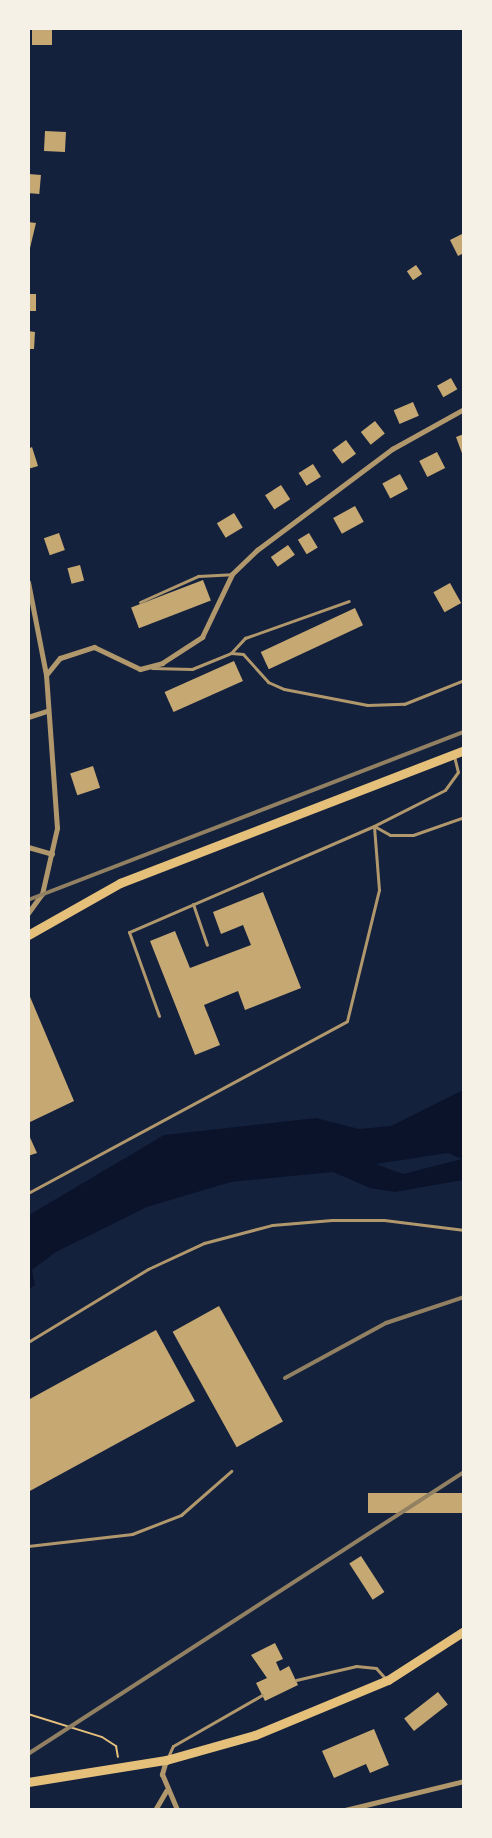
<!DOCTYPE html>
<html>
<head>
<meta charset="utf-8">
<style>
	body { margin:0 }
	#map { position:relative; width:492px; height:1838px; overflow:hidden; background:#14213d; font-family:"Open Sans",sans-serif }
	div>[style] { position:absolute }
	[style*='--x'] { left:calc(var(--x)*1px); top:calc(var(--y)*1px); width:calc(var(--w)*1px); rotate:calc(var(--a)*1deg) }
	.water>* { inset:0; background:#0b132b }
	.building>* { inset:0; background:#c6a872; transform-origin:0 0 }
	.path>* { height:2px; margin:-1px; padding:0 1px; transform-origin:1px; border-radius:1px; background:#e5c07b }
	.service>* { height:3px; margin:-1.5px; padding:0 1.5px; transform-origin:1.5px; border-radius:1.5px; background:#b1986c }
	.minor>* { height:5px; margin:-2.5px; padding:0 2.5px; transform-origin:2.5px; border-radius:2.5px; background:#b1986c }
	.primary>* { height:9px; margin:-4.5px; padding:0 4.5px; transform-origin:4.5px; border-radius:4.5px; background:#e5c07b }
	.rail>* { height:4px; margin:-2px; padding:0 2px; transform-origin:2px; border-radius:2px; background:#918062 }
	span { translate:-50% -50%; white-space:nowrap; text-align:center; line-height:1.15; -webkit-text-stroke:4.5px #f6f1e7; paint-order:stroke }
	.frame { position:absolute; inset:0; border:30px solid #f6f1e7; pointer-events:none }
</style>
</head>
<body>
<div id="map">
	<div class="water">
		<div style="clip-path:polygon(evenodd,463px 1090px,463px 1180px,395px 1192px,370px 1188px,333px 1172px,231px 1182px,147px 1207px,56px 1252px,32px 1270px,35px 1285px,29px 1289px,29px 1215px,164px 1135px,316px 1118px,359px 1129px,391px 1126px,463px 1090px,448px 1153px,462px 1159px,403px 1174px,376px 1164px,448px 1153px)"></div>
	</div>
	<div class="building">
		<div style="left:32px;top:28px;width:20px;height:17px"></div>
		<div style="left:45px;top:131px;width:21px;height:20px;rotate:3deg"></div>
		<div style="left:29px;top:174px;width:12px;height:19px;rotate:5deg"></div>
		<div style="clip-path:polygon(28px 222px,36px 223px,30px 248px,28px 248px)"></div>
		<div style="clip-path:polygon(464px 233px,464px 253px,458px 256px,450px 240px)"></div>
		<div style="left:416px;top:265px;width:11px;height:11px;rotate:56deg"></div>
		<div style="left:28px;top:294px;width:8px;height:17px"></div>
		<div style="clip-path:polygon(28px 331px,35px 332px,34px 349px,28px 349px)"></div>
		<div style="left:451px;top:378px;width:13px;height:16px;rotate:61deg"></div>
		<div style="left:413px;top:402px;width:15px;height:21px;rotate:67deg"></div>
		<div style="left:375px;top:421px;width:16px;height:18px;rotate:52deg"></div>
		<div style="clip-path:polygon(464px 434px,464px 456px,463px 456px,456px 437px)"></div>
		<div style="left:346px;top:440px;width:17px;height:17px;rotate:54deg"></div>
		<div style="clip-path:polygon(32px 447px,38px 466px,28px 469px,28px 449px)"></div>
		<div style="left:437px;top:452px;width:18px;height:20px;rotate:63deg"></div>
		<div style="left:313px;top:464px;width:15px;height:17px;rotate:58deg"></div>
		<div style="left:400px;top:474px;width:17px;height:20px;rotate:62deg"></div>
		<div style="left:281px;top:485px;width:17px;height:19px;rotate:57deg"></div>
		<div style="left:355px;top:506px;width:18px;height:25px;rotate:61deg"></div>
		<div style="left:234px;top:513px;width:17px;height:20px;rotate:59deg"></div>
		<div style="left:59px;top:533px;width:18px;height:16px;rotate:71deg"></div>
		<div style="left:309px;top:533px;width:17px;height:13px;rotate:59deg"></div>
		<div style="left:288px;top:545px;width:12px;height:21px;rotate:55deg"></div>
		<div style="left:80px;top:565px;width:16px;height:13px;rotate:75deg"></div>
		<div style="left:203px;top:580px;width:22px;height:77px;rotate:69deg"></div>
		<div style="left:450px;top:583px;width:23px;height:19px;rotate:61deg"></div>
		<div style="left:355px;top:608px;width:19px;height:104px;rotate:65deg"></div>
		<div style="left:234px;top:661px;width:22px;height:76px;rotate:66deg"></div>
		<div style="left:93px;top:766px;width:23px;height:24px;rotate:72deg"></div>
		<div style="clip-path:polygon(263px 892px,301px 988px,245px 1010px,238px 991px,204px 1005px,220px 1045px,195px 1055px,150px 941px,175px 931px,190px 968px,251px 945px,243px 925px,221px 934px,213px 912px)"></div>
		<div style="clip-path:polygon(28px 992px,74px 1101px,28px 1123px)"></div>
		<div style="clip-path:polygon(28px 1133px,37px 1153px,28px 1156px)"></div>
		<div style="left:219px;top:1306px;width:132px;height:53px;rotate:61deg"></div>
		<div style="clip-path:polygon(156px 1330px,195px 1401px,28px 1492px,28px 1400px)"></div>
		<div style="left:464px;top:1493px;width:20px;height:96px;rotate:90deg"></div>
		<div style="left:361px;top:1556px;width:43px;height:14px;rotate:57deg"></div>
		<div style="clip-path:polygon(275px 1643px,283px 1659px,276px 1662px,280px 1671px,289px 1666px,298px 1685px,265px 1701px,256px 1683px,267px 1678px,251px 1655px)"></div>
		<div style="left:438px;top:1692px;width:16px;height:43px;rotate:52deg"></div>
		<div style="clip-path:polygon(374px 1729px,389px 1765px,370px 1773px,366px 1764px,334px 1778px,322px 1751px)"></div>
	</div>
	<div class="path">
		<div style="--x:28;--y:1714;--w:77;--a:17.3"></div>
		<div style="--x:102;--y:1737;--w:17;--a:33"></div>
		<div style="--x:116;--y:1746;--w:11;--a:80"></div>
	</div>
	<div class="service">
		<div style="--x:140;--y:602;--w:64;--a:-24.1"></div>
		<div style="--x:198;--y:576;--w:34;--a:-3"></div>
		<div style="--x:231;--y:653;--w:21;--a:-47"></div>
		<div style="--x:245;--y:638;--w:110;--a:-19.6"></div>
		<div style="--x:152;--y:668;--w:40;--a:1.4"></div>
		<div style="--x:192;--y:669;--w:42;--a:-22.3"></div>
		<div style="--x:231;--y:653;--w:12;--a:5"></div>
		<div style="--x:243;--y:654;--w:38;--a:48"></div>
		<div style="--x:268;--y:682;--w:17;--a:24"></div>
		<div style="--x:284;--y:689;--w:85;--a:10.9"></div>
		<div style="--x:367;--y:705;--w:37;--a:-2"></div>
		<div style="--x:404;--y:704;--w:65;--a:-21.8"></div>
		<div style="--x:454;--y:756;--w:16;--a:76"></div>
		<div style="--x:458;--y:772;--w:22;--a:126"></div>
		<div style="--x:445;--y:790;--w:80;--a:153.1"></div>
		<div style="--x:374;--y:826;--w:18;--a:29"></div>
		<div style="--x:390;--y:835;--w:23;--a:0"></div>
		<div style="--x:413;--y:835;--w:54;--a:-19.4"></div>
		<div style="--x:193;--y:904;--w:43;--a:71.1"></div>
		<div style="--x:28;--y:1193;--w:362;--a:-28.3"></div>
		<div style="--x:347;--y:1021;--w:135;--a:-76.3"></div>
		<div style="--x:379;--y:890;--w:64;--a:-94.5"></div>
		<div style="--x:374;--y:826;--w:267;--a:156.6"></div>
		<div style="--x:129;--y:932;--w:89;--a:70.3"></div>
		<div style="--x:28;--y:1342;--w:140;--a:-31.3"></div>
		<div style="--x:148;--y:1269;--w:62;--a:-24.9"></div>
		<div style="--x:204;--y:1243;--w:70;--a:-14.8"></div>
		<div style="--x:272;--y:1225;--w:60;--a:-4.8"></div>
		<div style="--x:332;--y:1220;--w:52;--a:0"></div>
		<div style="--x:384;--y:1220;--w:81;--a:7.1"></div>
		<div style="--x:28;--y:1546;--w:105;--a:-6.6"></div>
		<div style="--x:132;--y:1534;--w:53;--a:-21.2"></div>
		<div style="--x:181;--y:1515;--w:67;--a:-41.3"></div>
		<div style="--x:296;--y:1680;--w:62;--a:-13.1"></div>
		<div style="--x:356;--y:1666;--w:20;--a:6"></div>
		<div style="--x:376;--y:1668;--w:15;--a:48"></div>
		<div style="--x:168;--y:1757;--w:12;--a:-66"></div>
		<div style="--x:173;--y:1746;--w:103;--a:-29.8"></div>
	</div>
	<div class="minor">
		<div style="--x:28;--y:582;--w:95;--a:79"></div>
		<div style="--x:28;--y:717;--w:20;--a:-18"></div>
		<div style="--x:28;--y:847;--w:25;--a:16"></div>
		<div style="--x:28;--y:913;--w:24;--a:-54"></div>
		<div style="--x:42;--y:894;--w:68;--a:-77.2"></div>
		<div style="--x:57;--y:828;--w:153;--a:-94.1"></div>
		<div style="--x:46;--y:675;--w:22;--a:-51"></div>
		<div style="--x:60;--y:658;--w:36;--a:-18"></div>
		<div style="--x:94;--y:647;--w:51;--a:25.6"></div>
		<div style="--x:140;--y:669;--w:23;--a:-15"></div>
		<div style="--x:162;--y:663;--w:48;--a:-33"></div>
		<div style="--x:202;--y:637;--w:70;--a:-64.5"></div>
		<div style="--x:232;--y:574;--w:35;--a:-44"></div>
		<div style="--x:257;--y:550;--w:169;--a:-36.8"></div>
		<div style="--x:392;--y:449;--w:82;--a:-29.1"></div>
		<div style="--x:166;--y:1760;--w:15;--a:106"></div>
		<div style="--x:162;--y:1774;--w:39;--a:67"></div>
		<div style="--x:155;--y:1810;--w:22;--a:-60"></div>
		<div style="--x:345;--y:1810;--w:122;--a:-13.7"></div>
	</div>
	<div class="primary">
		<div style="--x:28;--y:935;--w:106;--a:-29.5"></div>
		<div style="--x:120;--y:883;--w:369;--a:-21.1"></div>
		<div style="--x:28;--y:1782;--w:140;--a:-9.1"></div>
		<div style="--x:166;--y:1760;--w:92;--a:-15.7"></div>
		<div style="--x:255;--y:1735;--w:144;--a:-22.5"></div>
		<div style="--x:388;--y:1680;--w:90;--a:-32.8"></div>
	</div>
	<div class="rail">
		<div style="--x:28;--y:900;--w:467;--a:-21.1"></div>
		<div style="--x:285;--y:1378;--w:115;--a:-28.6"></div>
		<div style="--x:386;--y:1323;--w:82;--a:-18.4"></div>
		<div style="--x:28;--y:1754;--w:519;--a:-32.89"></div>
	</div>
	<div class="frame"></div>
</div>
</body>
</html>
